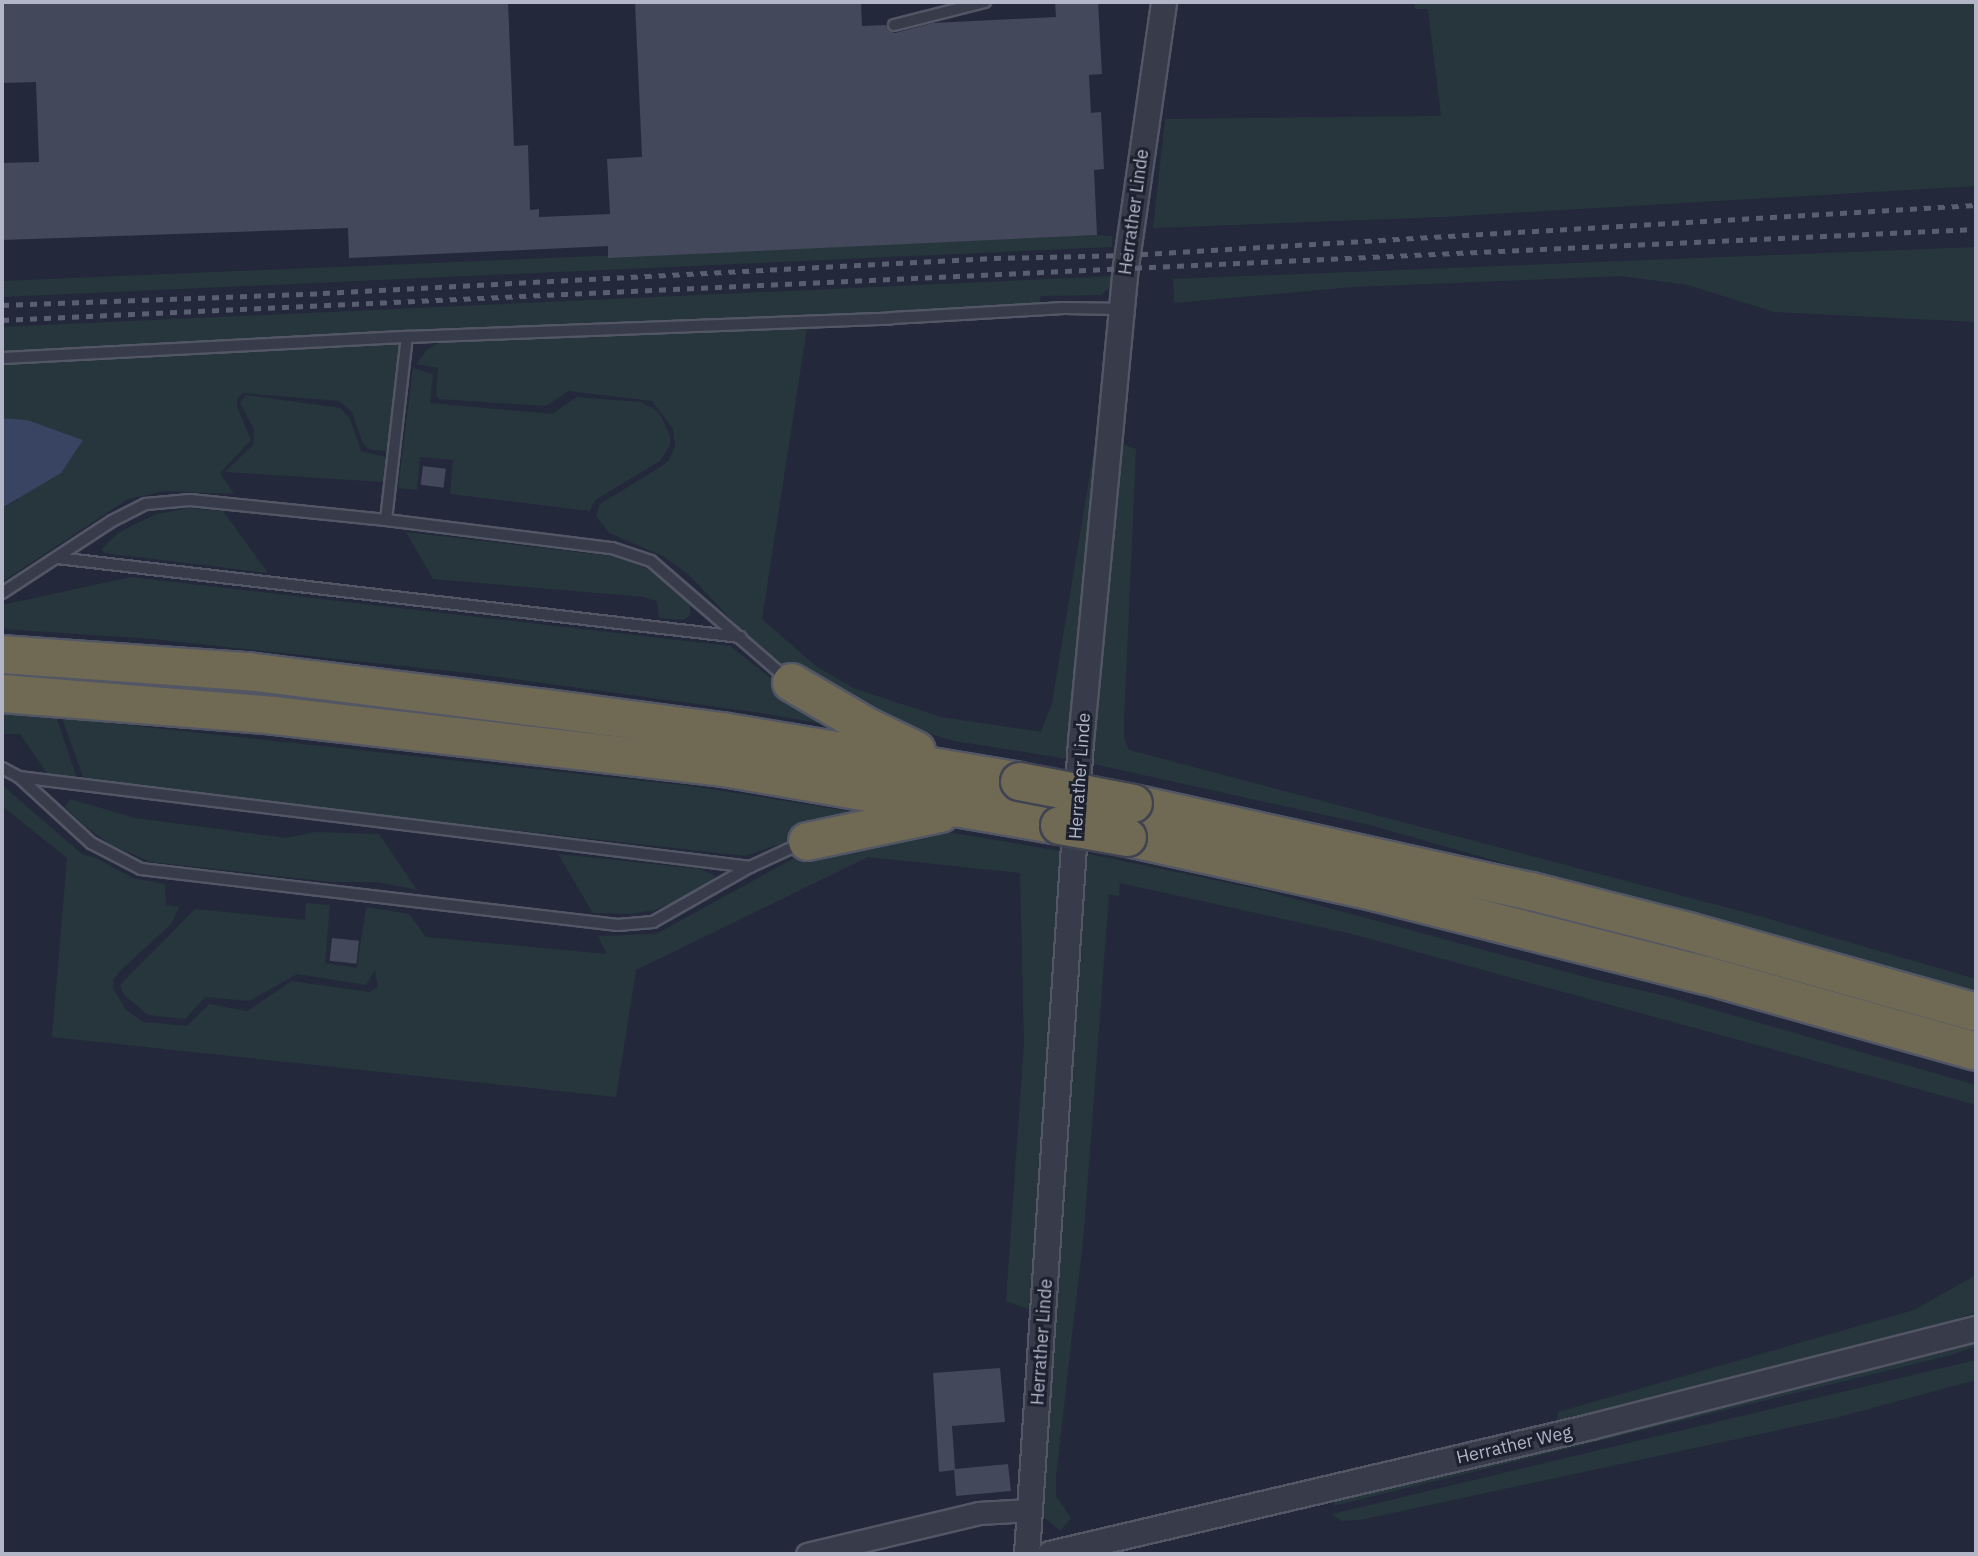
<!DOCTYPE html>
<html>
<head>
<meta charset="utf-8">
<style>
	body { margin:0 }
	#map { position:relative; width:1978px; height:1556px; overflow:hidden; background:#23293a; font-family:"IBM Plex Sans",sans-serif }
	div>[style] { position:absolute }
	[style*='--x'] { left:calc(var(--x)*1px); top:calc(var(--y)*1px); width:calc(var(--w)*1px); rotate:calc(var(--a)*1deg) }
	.green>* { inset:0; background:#26363c }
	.water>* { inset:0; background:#394362 }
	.building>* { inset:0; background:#43485b; transform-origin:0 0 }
	.roads { filter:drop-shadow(2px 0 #525665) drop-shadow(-2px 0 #525665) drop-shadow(0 2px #525665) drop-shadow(0 -2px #525665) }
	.service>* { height:10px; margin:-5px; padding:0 5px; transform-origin:5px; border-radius:5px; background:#373b4a }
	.minor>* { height:21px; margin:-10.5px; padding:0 10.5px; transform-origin:10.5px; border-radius:10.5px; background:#373b4a }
	.tertiary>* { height:24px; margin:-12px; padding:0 12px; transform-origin:12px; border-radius:12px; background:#373b4a }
	.motorway>* { height:37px; margin:-18.5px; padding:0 18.5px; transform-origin:18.5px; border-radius:18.5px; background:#706a54 }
	.rail>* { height:5px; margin-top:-2.5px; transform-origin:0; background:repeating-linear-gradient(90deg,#595e71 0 7px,transparent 0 14px) }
	.bridges { filter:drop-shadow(2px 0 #3f4352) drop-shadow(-2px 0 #3f4352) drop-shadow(0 2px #3f4352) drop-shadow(0 -2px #3f4352) }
	.motorway-bridge>* { height:37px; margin:-18.5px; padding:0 18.5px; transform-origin:18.5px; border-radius:18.5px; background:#706a54 }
	span { translate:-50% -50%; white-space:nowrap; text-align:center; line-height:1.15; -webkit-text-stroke:6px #1c202f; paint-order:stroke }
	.street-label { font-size:18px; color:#b2b6c6 }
	.frame { position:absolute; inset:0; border:4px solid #b2b6c6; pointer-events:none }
</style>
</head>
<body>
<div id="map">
	<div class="green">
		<div style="clip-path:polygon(1414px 2px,1976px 2px,1976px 186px,1441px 217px,1153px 228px,1165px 119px,1441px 116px,1428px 9px,1415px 9px)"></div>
		<div style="clip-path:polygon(1097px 235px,1112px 236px,1112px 247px,2px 297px,2px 281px)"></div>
		<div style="clip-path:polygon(1976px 247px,1976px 322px,1774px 312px,1688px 285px,1621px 276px,1353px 287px,1174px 303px,1173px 279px)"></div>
		<div style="clip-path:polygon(1115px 276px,1110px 287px,1101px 295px,1041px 296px,1039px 305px,860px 316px,403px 333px,391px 452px,368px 449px,362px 441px,352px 412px,339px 401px,243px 393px,238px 398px,237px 407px,251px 440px,220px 473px,234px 494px,165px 491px,128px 499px,2px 582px,2px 508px,18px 500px,27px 420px,2px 418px,2px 327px)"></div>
		<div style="clip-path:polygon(807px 328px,762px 619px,817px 667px,853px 688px,941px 717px,1041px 732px,1052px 703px,1095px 443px,1100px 442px,1068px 759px,954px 741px,880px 719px,795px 675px,744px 633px,689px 575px,663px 556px,609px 533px,596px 516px,600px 504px,662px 466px,669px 460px,675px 446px,673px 429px,652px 401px,568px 391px,546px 406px,439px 399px,436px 395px,438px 368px,416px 364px,427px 350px,440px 342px)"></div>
		<div style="clip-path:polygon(413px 368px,433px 374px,430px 403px,552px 414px,577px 397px,641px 402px,657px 411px,662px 418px,670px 436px,670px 445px,660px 461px,595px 500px,590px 511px,450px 494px,453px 460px,420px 457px,417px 490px,398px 488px)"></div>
		<div style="clip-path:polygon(246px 395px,340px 408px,350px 419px,361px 451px,390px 458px,382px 482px,225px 472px,253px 445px,254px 430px,240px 402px)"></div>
		<div style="clip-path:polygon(1120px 443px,1136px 449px,1124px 720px,1124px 738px,1129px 750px,1759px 916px,1976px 979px,1976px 998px,1370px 825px,1089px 763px)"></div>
		<div style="clip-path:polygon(188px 508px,223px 511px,268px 573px,104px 553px,102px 549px,117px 534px,133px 525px,157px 514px)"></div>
		<div style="clip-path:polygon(406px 532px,619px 557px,648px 569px,690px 604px,690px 616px,682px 620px,659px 618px,657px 601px,644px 597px,433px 579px)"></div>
		<div style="clip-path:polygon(131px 577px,730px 646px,801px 702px,845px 728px,762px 713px,477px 674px,153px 639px,2px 629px,2px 605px)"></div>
		<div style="clip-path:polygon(2px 712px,56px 716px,77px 779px,47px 773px,20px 734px,2px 734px)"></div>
		<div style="clip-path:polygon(62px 718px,691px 786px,867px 814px,745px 856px,85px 782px)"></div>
		<div style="clip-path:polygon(2px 785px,82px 854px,96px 858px,133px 878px,165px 884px,166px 905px,179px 907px,171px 924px,119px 972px,113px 980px,113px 988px,126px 1010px,144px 1022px,187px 1026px,209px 1004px,247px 1011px,292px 981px,369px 992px,378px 987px,375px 970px,366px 985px,297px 974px,249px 1001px,205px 997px,185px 1019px,148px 1015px,124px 995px,120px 985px,195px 909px,305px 920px,306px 903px,330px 905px,325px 963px,357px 968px,366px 907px,409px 914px,426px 937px,607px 954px,598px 936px,656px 934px,807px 851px,935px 830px,1061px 851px,1036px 1258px,1028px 1309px,1006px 1301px,1024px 1043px,1020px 873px,868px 857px,636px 970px,616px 1097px,52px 1037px,67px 858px,2px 806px)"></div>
		<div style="clip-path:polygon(70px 799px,135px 818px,286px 838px,315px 832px,379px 834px,417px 890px,377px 882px,332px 882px,151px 862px,111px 845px,86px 827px,65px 807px)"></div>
		<div style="clip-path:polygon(1080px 852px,1262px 890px,1596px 980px,1666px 996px,1976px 1085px,1976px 1105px,1352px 934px,1120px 883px,1119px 896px,1109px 894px,1084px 1231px,1056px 1476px,1056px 1496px,1071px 1518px,1060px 1531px,1041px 1514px)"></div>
		<div style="clip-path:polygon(558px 854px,700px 869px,716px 876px,696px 893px,655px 910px,632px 914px,593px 913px)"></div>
		<div style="clip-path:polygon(1976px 1275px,1976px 1312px,1968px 1315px,1907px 1336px,1557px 1421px,1558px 1412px,1914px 1310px)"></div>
		<div style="clip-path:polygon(1976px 1342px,1976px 1346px,1951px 1355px,1333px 1506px,1336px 1497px,1858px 1373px)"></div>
		<div style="clip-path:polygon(1976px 1360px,1976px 1380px,1839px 1417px,1360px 1520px,1342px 1521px,1332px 1514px)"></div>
	</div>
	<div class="water">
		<div style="clip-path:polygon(2px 418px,27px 420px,83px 440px,61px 473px,2px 508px)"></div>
	</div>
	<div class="building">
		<div style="clip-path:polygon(2px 2px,508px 2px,514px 146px,528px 145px,530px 210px,539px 209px,539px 217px,610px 214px,607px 159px,642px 157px,635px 2px,861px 2px,862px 26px,886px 25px,889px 31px,895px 33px,933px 23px,1056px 17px,1055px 2px,1098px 2px,1102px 74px,1089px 75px,1091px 113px,1101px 112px,1104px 169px,1094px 170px,1097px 235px,608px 258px,608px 246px,349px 258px,348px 228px,2px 240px,2px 163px,39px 162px,36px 82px,2px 83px)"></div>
		<div style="left:423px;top:466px;width:23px;height:19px;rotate:7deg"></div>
		<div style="left:332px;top:938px;width:27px;height:23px;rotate:6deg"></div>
		<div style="clip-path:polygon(1000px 1368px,1005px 1422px,952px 1426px,955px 1469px,1008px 1464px,1011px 1491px,956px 1496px,954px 1470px,939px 1472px,933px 1373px)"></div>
	</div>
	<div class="roads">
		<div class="service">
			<div style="--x:894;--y:25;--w:94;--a:-14.2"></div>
			<div style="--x:2;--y:358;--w:406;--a:-3"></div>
			<div style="--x:386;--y:520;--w:184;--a:-83.5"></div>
			<div style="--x:407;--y:337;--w:485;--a:-2.2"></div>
			<div style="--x:892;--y:318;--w:172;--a:-3.3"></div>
			<div style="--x:1064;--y:308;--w:59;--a:1"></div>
			<div style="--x:57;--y:558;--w:688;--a:6.6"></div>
			<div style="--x:2;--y:593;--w:131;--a:-33.2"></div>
			<div style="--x:112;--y:521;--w:38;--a:-27"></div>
			<div style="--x:146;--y:504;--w:44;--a:-5.2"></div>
			<div style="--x:190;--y:500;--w:197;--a:5.8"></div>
			<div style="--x:386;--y:520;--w:228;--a:7.1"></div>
			<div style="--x:612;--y:548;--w:41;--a:18.4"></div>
			<div style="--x:651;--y:561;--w:179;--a:40.9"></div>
			<div style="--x:2;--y:768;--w:19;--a:28"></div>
			<div style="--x:19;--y:777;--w:98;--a:42.5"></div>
			<div style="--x:91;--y:843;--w:56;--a:27.5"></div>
			<div style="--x:141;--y:869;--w:480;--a:6.7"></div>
			<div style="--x:618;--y:925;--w:35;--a:-5"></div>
			<div style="--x:653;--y:922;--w:112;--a:-29.6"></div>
			<div style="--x:750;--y:867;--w:57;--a:-24.8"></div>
			<div style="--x:19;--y:777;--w:737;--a:7.02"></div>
		</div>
		<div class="minor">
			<div style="--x:807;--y:1554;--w:177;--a:-13.4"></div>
			<div style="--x:979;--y:1513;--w:51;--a:-3.4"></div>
		</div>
		<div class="tertiary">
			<div style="--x:1027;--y:1554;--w:814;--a:-86.2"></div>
			<div style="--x:1081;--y:742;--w:477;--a:-84.6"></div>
			<div style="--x:1126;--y:267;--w:268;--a:-81.8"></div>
			<div style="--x:1050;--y:1554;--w:556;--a:-13.21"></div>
			<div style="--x:1591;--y:1427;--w:397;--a:-14.3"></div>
		</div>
		<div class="motorway">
			<div style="--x:2;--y:654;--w:246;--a:4"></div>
			<div style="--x:247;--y:671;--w:301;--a:7.1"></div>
			<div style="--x:546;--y:708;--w:177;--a:7.5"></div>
			<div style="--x:721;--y:731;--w:302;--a:9.5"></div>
			<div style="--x:791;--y:682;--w:89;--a:30.3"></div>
			<div style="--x:868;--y:727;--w:53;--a:25.6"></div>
			<div style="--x:2;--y:693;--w:273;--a:4.6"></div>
			<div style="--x:274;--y:715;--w:452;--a:6.6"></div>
			<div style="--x:723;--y:767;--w:341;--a:9.8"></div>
			<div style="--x:1133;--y:803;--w:408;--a:12.5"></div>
			<div style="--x:1531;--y:891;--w:162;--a:14.3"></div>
			<div style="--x:1688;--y:931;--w:299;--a:15.7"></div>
			<div style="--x:1127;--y:837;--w:256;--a:12.4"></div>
			<div style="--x:1377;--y:892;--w:339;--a:14.2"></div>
			<div style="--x:1706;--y:975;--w:280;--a:15.7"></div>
			<div style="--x:807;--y:841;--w:136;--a:-11.9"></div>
		</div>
	</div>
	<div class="rail">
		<div style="--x:2;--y:305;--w:321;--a:-2.1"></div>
		<div style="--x:323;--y:293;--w:672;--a:-2.99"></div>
		<div style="--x:994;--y:258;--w:133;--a:-1.3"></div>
		<div style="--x:1127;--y:255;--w:850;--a:-3.37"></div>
		<div style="--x:2;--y:320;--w:1976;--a:-2.64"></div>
	</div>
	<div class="bridges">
		<div class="motorway-bridge">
			<div style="--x:1019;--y:781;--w:116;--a:10.9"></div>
			<div style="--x:1059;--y:825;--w:69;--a:10"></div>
		</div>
	</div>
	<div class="street-label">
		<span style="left:1134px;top:212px;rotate:-82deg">Herrather Linde</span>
		<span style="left:1080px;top:776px;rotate:-86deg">Herrather Linde</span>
		<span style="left:1042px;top:1342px;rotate:-86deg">Herrather Linde</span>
		<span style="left:1514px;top:1445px;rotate:-13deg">Herrather Weg</span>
	</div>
	<div class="frame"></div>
</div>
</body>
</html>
